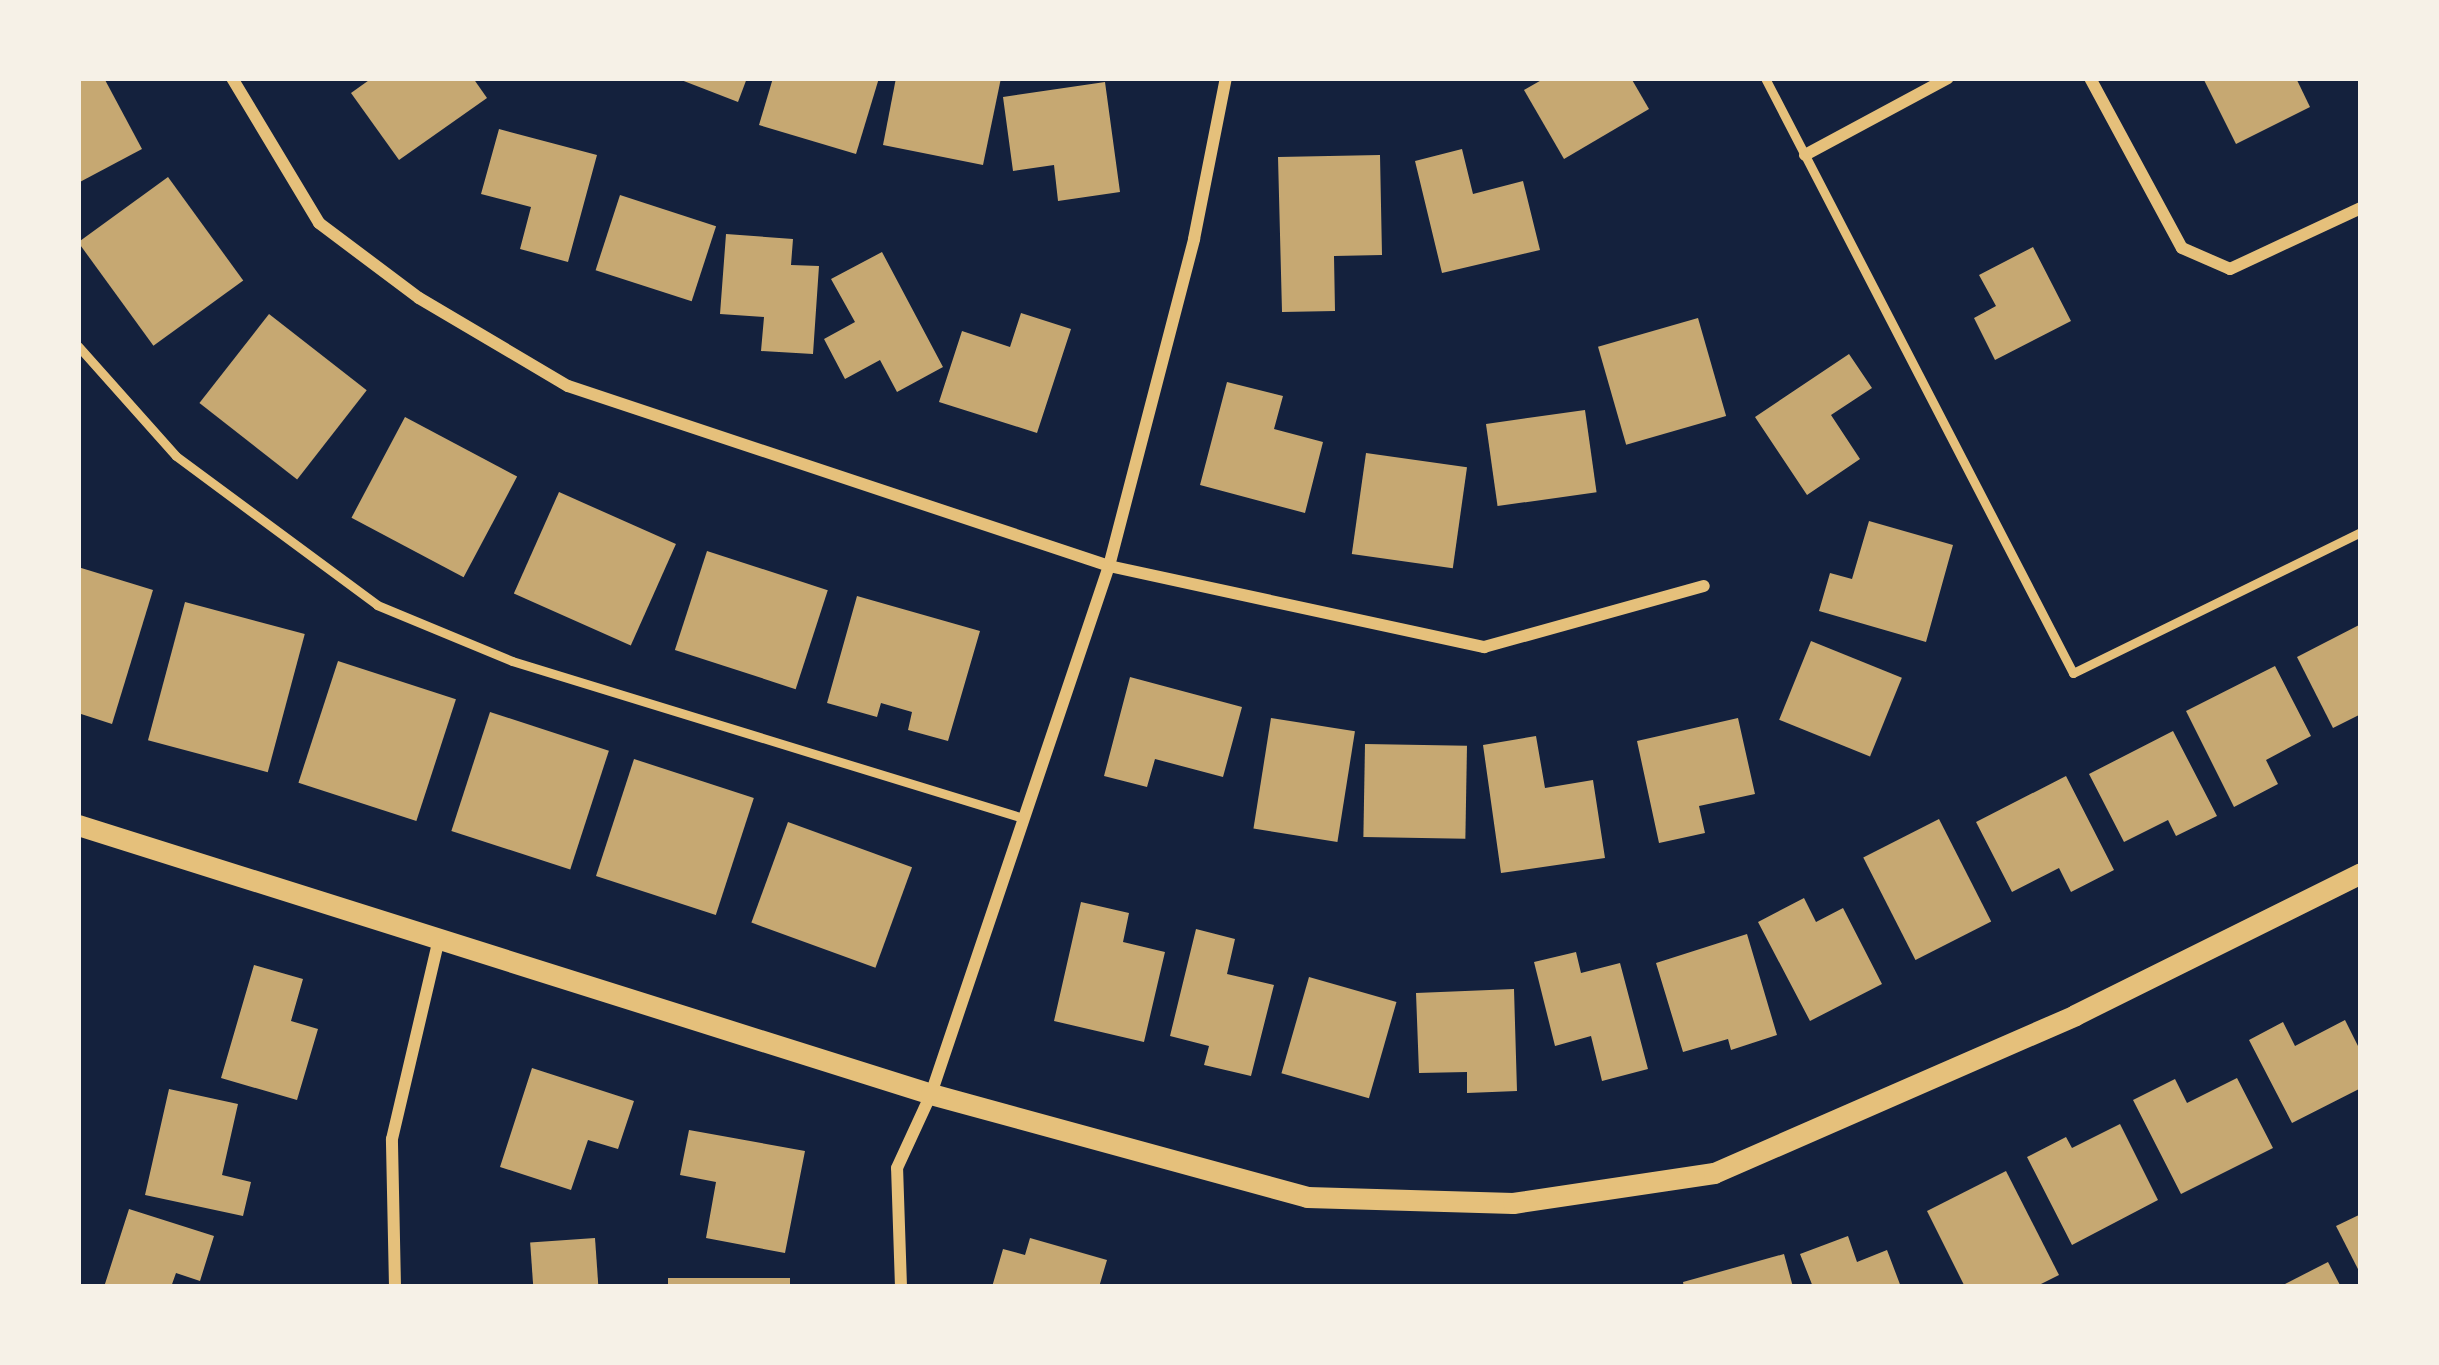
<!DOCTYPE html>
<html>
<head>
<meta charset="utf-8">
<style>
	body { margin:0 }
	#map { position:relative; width:2439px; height:1365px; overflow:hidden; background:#14213d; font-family:Barlow,sans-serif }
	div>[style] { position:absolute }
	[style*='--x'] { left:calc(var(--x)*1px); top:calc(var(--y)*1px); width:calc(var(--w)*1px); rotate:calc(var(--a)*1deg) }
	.building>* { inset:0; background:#c6a872; transform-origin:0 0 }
	.service>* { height:9px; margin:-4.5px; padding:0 4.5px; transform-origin:4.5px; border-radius:4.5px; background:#e5c07b }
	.minor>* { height:12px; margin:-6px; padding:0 6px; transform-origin:6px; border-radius:6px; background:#e5c07b }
	.tertiary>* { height:21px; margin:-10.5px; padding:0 10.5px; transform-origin:10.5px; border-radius:10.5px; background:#e5c07b }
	span { translate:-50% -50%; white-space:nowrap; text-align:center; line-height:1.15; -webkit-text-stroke:12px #f6f1e7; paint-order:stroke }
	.frame { position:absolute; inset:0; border:81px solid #f6f1e7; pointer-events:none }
</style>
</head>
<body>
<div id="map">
	<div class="building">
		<div style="clip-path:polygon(78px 78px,104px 78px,142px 149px,78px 183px)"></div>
		<div style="clip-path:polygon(372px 78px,473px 78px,487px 98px,399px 160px,351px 93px)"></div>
		<div style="clip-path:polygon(676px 78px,747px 78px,738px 102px)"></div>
		<div style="clip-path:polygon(773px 78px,879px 78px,856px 154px,759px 125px)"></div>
		<div style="clip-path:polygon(896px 78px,1001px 78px,983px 165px,883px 145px)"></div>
		<div style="clip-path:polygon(1545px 78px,1631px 78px,1649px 109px,1564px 159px,1524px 90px)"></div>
		<div style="clip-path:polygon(2203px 78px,2296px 78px,2310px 107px,2236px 144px)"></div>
		<div style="clip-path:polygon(1105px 82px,1120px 192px,1058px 201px,1054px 165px,1013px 171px,1003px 97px)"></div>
		<div style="clip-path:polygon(499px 129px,597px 155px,568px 262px,520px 249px,531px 207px,481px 194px)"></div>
		<div style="clip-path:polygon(1462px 149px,1473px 194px,1523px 181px,1540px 250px,1442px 273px,1415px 161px)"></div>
		<div style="clip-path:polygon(1380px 155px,1382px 255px,1334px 256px,1335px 311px,1282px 312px,1278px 157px)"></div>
		<div style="left:168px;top:177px;width:128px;height:111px;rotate:54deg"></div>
		<div style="left:620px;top:195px;width:101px;height:79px;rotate:18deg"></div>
		<div style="clip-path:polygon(726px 234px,793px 239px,791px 265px,819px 266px,813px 354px,761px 351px,764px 317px,720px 314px)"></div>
		<div style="clip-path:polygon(2033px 247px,2071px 321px,1995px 360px,1974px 318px,1996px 306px,1979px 275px)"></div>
		<div style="clip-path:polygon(882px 252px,943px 367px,897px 392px,880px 360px,845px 379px,824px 339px,855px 322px,831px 279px)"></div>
		<div style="clip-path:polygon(1021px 313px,1071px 329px,1037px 433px,939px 402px,962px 331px,1010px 347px)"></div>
		<div style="left:269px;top:314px;width:124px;height:113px;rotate:38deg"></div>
		<div style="left:1698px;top:318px;width:102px;height:104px;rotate:74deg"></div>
		<div style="clip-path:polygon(1849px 354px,1872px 388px,1831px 415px,1860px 459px,1807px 495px,1755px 417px)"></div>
		<div style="clip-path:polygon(1227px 382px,1283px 396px,1274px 429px,1323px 442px,1305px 513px,1200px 485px)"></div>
		<div style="left:1585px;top:410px;width:83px;height:100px;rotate:82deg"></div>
		<div style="left:405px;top:417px;width:127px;height:114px;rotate:28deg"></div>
		<div style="left:1366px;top:453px;width:102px;height:102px;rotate:8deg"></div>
		<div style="left:559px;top:492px;width:128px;height:111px;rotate:24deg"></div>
		<div style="clip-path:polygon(1869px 521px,1953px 545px,1926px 642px,1819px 611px,1830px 573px,1852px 579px)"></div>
		<div style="left:707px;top:551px;width:127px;height:104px;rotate:18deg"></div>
		<div style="clip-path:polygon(78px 567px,153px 590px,112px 724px,78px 713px)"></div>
		<div style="clip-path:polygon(857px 596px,980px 631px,948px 741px,908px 730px,912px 712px,881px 703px,877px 717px,827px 703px)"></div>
		<div style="left:185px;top:602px;width:124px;height:143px;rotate:15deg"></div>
		<div style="clip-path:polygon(2361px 624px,2361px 714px,2333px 728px,2297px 657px)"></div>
		<div style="left:1811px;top:641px;width:98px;height:85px;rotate:22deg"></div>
		<div style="left:338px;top:661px;width:124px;height:128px;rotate:18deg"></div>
		<div style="clip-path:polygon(2275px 666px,2311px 736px,2266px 760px,2278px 784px,2234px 807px,2186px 711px)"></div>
		<div style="clip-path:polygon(1130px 677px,1242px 707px,1223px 777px,1155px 759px,1147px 787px,1104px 776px)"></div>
		<div style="left:490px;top:712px;width:125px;height:125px;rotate:18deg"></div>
		<div style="left:1271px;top:718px;width:85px;height:112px;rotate:9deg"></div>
		<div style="clip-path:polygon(1738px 718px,1755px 794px,1699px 806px,1705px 833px,1659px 843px,1637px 741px)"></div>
		<div style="clip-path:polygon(2173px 731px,2217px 816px,2176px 836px,2168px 820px,2124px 842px,2089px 774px)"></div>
		<div style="clip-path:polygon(1536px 736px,1545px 788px,1593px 780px,1605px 858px,1501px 873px,1483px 745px)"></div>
		<div style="left:1365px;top:744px;width:102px;height:93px;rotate:1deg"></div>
		<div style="left:634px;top:759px;width:126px;height:123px;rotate:18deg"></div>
		<div style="clip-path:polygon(2066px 776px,2114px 870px,2071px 892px,2059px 868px,2012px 892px,1976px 822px)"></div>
		<div style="left:1939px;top:819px;width:115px;height:85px;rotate:63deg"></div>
		<div style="left:788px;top:822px;width:132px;height:107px;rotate:20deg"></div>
		<div style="clip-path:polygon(1804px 898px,1816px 922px,1843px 908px,1882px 984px,1810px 1021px,1758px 922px)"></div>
		<div style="clip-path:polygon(1081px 902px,1129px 913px,1123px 942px,1165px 952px,1144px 1042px,1054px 1021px)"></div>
		<div style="clip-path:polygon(1196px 929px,1235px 939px,1227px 974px,1274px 985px,1251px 1076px,1204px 1065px,1209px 1046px,1170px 1036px)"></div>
		<div style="clip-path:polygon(1747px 934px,1777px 1035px,1731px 1050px,1728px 1039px,1683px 1052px,1656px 963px)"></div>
		<div style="clip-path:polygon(1576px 952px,1581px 973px,1620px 963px,1648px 1069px,1602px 1081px,1591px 1036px,1555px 1046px,1534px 962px)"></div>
		<div style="clip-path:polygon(254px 965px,303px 979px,291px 1021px,318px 1029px,297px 1100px,221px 1078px)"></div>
		<div style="left:1309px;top:977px;width:91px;height:100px;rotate:16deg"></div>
		<div style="clip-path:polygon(1514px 989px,1517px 1091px,1467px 1093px,1467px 1072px,1419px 1073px,1416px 993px)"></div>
		<div style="clip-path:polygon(2345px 1020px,2361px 1052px,2361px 1088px,2292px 1123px,2249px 1040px,2283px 1022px,2295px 1046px)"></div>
		<div style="clip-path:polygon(532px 1068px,634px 1101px,618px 1149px,588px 1140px,571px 1190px,500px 1167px)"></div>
		<div style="clip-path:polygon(2237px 1078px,2273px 1148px,2181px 1194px,2133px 1100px,2175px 1079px,2187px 1103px)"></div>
		<div style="clip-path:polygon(169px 1089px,238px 1104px,222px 1175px,251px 1182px,243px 1216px,145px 1195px)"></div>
		<div style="clip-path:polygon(2120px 1124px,2158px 1200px,2072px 1245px,2027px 1157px,2066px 1137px,2072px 1148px)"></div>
		<div style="clip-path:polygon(689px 1130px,805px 1151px,785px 1253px,706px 1238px,716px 1182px,680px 1175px)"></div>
		<div style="clip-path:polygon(2006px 1171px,2059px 1275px,2035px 1287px,1965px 1287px,1927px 1211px)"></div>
		<div style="clip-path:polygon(129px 1209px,214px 1236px,200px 1281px,176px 1273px,171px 1287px,104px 1287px)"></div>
		<div style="clip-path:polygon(2361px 1214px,2361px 1275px,2336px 1226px)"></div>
		<div style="clip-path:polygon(1848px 1236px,1857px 1262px,1887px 1250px,1901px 1287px,1813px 1287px,1800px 1254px)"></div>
		<div style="left:595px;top:1238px;width:49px;height:65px;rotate:86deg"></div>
		<div style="clip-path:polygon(1030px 1238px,1107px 1260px,1099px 1287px,992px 1287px,1003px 1249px,1025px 1255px)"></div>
		<div style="clip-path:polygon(1784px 1254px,1793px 1287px,1684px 1287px,1683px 1282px)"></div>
		<div style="clip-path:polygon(2328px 1262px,2341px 1287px,2279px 1287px)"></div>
		<div style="left:790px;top:1278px;width:9px;height:122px;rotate:90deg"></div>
	</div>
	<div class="service">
		<div style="--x:1765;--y:78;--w:670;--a:62.63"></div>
		<div style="--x:2073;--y:673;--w:321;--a:-26.1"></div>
		<div style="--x:78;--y:346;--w:147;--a:48.3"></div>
		<div style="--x:176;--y:456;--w:250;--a:36.5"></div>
		<div style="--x:377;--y:605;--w:146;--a:22.5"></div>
		<div style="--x:512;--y:661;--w:535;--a:17.08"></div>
	</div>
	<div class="minor">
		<div style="--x:232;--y:78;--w:169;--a:59"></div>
		<div style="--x:319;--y:223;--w:125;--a:36.9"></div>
		<div style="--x:419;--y:298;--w:173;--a:30.6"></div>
		<div style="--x:568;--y:386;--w:570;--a:18.4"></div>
		<div style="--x:1109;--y:566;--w:384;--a:12.2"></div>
		<div style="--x:1484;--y:647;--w:228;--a:-15.5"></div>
		<div style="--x:2090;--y:78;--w:193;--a:61.6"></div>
		<div style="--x:2182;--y:248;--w:52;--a:23.6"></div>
		<div style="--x:2230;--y:269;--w:145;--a:-25"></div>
		<div style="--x:1805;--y:155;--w:162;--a:-28.3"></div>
		<div style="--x:395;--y:1287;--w:148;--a:-91.2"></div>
		<div style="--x:392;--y:1139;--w:201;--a:-76.8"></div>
		<div style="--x:901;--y:1287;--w:119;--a:-91.9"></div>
		<div style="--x:897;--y:1168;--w:81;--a:-65.3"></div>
		<div style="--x:931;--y:1094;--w:557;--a:-71.37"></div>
		<div style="--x:1109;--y:566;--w:338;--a:-75.4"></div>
		<div style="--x:1194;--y:239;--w:164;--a:-78.8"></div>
	</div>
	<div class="tertiary">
		<div style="--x:78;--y:825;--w:894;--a:17.5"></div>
		<div style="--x:931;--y:1094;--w:390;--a:15.3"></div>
		<div style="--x:1307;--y:1197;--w:206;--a:1.7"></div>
		<div style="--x:1513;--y:1203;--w:203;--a:-8.5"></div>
		<div style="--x:1714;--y:1173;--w:394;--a:-23.6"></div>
		<div style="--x:2075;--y:1015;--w:319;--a:-26.4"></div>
	</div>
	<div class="frame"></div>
</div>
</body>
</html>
